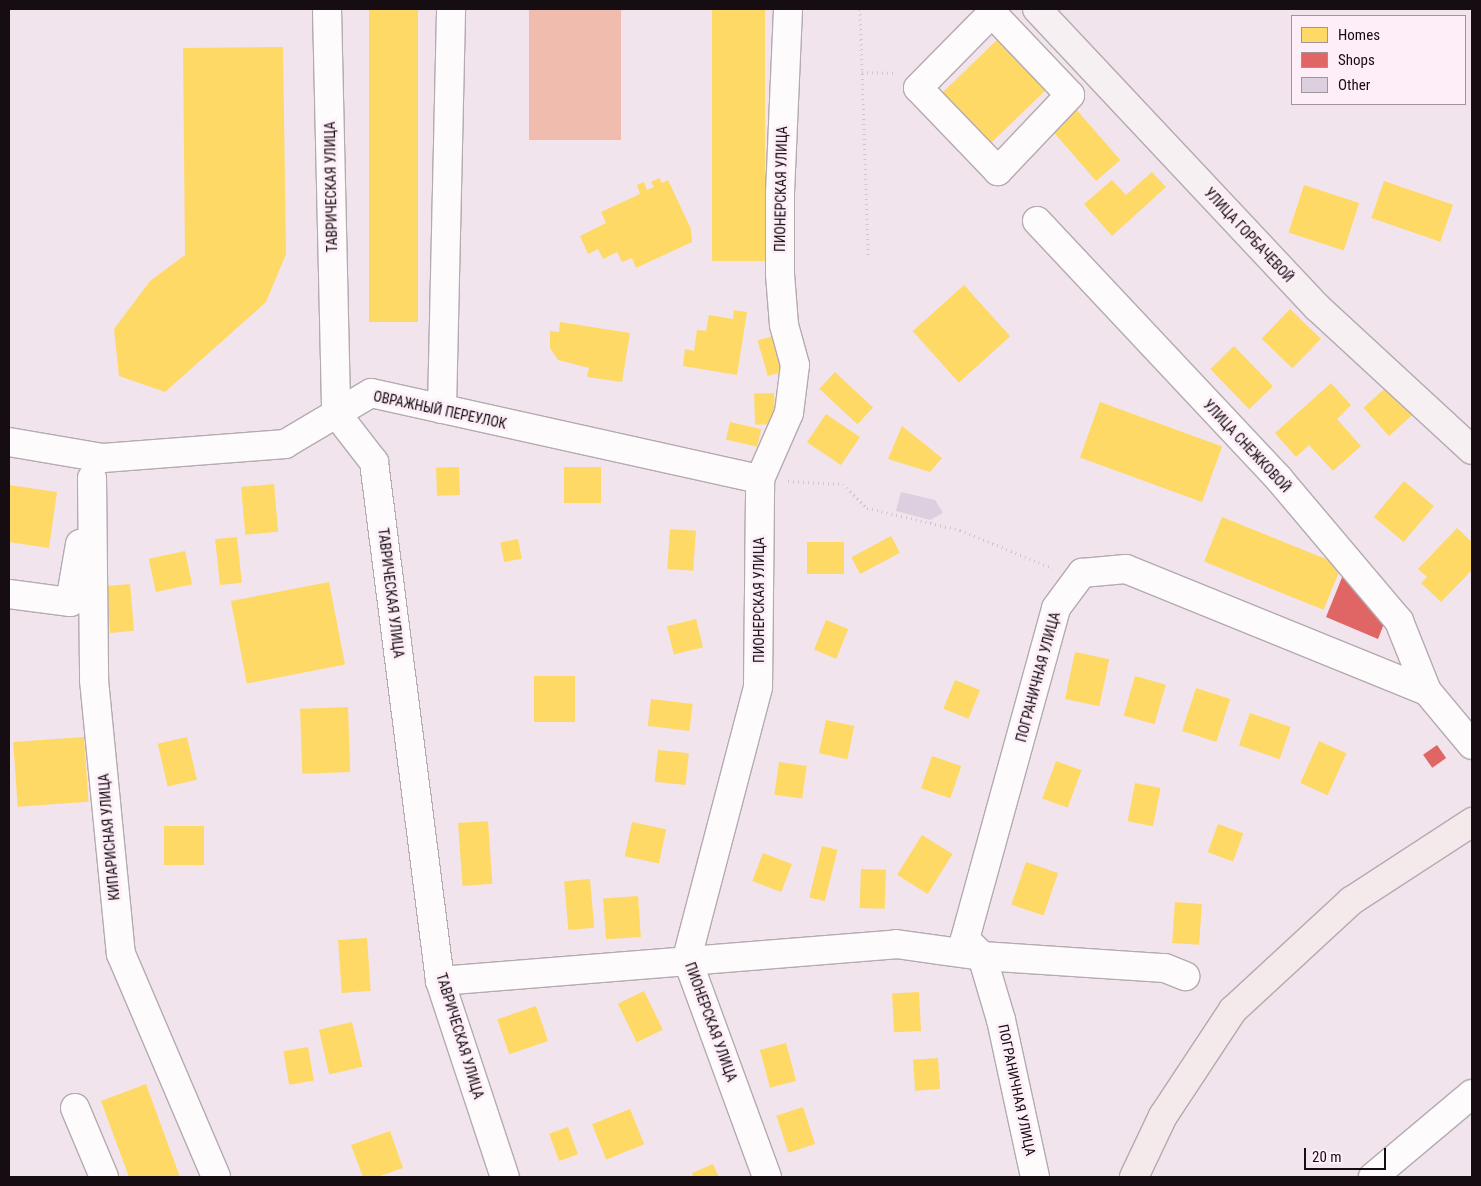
<!DOCTYPE html>
<html>
<head>
<meta charset="utf-8">
<style>
	body { margin:0 }
	#map { position:relative; width:1481px; height:1186px; overflow:hidden; background:#f1e4ec; font-family:"Roboto Condensed",sans-serif }
	div>[style] { position:absolute }
	[style*='--x'] { left:calc(var(--x)*1px); top:calc(var(--y)*1px); width:calc(var(--w)*1px); rotate:calc(var(--a)*1deg) }
	.green>* { inset:0; background:#efbcae; transform-origin:0 0 }
	.homes>* { inset:0; background:#ffd966; transform-origin:0 0 }
	.shops>* { inset:0; background:#e06666; transform-origin:0 0 }
	.building>* { inset:0; background:#dccfe0 }
	.path>* { height:3px; margin-top:-1.5px; transform-origin:0; background:repeating-linear-gradient(90deg,#cbc8ca 0 1px,transparent 0 5px) }
	.roads { filter:drop-shadow(1px 0 #b4aab0) drop-shadow(-1px 0 #b4aab0) drop-shadow(0 1px #b4aab0) drop-shadow(0 -1px #b4aab0) }
	.minor>* { height:28px; margin:-14px; padding:0 14px; transform-origin:14px; border-radius:14px; background:#fdfbfc }
	.major>* { height:28px; margin:-14px; padding:0 14px; transform-origin:14px; border-radius:14px; background:#f7f0f2 }
	.highway>* { height:28px; margin:-14px; padding:0 14px; transform-origin:14px; border-radius:14px; background:#f4e9eb }
	span { translate:-50% -50%; white-space:nowrap; text-align:center; line-height:1.15; -webkit-text-stroke:5px #feeef8; paint-order:stroke }
	.street-label { font-size:14px; color:#150d12 }
	.frame { position:absolute; inset:0; border:10px solid #150d12; pointer-events:none }
	.legend { position:absolute; left:1291px; top:15px; width:175px; height:90px; box-sizing:border-box; background:#feeef8; border:1px solid #a1949c; margin:0; padding:6px 9px; list-style:none; font-size:15px; color:#150d12 }
	.legend li { display:flex; align-items:center; gap:10px; height:25px }
	.legend b { width:25px; border:1px solid #a1949c }
	.scale { position:absolute; left:1304px; top:1148px; width:82px; height:22px; box-sizing:border-box; border:2px solid #150d12; border-top:0; padding-left:6px; font-size:15px; line-height:18px; white-space:nowrap; color:#150d12; -webkit-text-stroke:4px #feeef8; paint-order:stroke }
</style>
</head>
<body>
<div id="map">
	<div class="green">
		<div style="left:529px;top:9px;width:92px;height:131px"></div>
	</div>
	<div class="homes">
		<div style="left:369px;top:9px;width:49px;height:313px"></div>
		<div style="left:712px;top:9px;width:53px;height:252px"></div>
		<div style="left:1000px;top:37px;width:70px;height:86px;rotate:46deg"></div>
		<div style="clip-path:polygon(283px 47px,286px 254px,266px 302px,165px 392px,119px 376px,114px 329px,150px 281px,185px 255px,183px 48px)"></div>
		<div style="left:1075px;top:108px;width:69px;height:32px;rotate:49deg"></div>
		<div style="clip-path:polygon(1152px 172px,1166px 187px,1112px 236px,1084px 204px,1112px 180px,1126px 195px)"></div>
		<div style="clip-path:polygon(659px 178px,662px 183px,668px 180px,691px 229px,692px 242px,636px 268px,632px 258px,622px 262px,617px 252px,603px 259px,598px 249px,588px 254px,580px 236px,606px 223px,601px 212px,640px 194px,637px 185px,644px 182px,647px 190px,654px 187px,651px 182px)"></div>
		<div style="left:1384px;top:181px;width:73px;height:39px;rotate:19deg"></div>
		<div style="left:1304px;top:185px;width:58px;height:50px;rotate:18deg"></div>
		<div style="left:964px;top:285px;width:69px;height:69px;rotate:48deg"></div>
		<div style="left:1290px;top:309px;width:43px;height:41px;rotate:44deg"></div>
		<div style="clip-path:polygon(734px 310px,747px 312px,737px 375px,683px 366px,685px 349px,694px 351px,697px 330px,706px 331px,709px 315px,733px 319px)"></div>
		<div style="clip-path:polygon(560px 322px,630px 333px,622px 382px,587px 377px,589px 368px,558px 360px,550px 348px,550px 331px,559px 332px)"></div>
		<div style="left:773px;top:336px;width:37px;height:16px;rotate:74deg"></div>
		<div style="left:1234px;top:346px;width:56px;height:33px;rotate:46deg"></div>
		<div style="left:835px;top:372px;width:52px;height:23px;rotate:43deg"></div>
		<div style="clip-path:polygon(1331px 383px,1351px 405px,1337px 419px,1361px 446px,1333px 471px,1309px 445px,1296px 457px,1275px 433px)"></div>
		<div style="left:1391px;top:383px;width:38px;height:37px;rotate:48deg"></div>
		<div style="left:774px;top:393px;width:31px;height:20px;rotate:88deg"></div>
		<div style="left:1100px;top:402px;width:130px;height:59px;rotate:20deg"></div>
		<div style="left:826px;top:414px;width:41px;height:34px;rotate:34deg"></div>
		<div style="left:730px;top:422px;width:32px;height:18px;rotate:13deg"></div>
		<div style="clip-path:polygon(902px 426px,942px 458px,930px 472px,888px 459px)"></div>
		<div style="left:459px;top:467px;width:28px;height:23px;rotate:88deg"></div>
		<div style="left:564px;top:467px;width:37px;height:36px"></div>
		<div style="left:1404px;top:481px;width:39px;height:47px;rotate:40deg"></div>
		<div style="left:274px;top:484px;width:48px;height:33px;rotate:85deg"></div>
		<div style="clip-path:polygon(9px 485px,57px 492px,49px 548px,9px 542px)"></div>
		<div style="left:1222px;top:517px;width:129px;height:48px;rotate:22deg"></div>
		<div style="clip-path:polygon(1457px 528px,1472px 542px,1472px 570px,1441px 602px,1421px 583px,1427px 577px,1418px 569px)"></div>
		<div style="left:670px;top:529px;width:26px;height:40px;rotate:4deg"></div>
		<div style="left:891px;top:536px;width:19px;height:45px;rotate:62deg"></div>
		<div style="left:237px;top:537px;width:46px;height:22px;rotate:84deg"></div>
		<div style="left:518px;top:539px;width:20px;height:18px;rotate:79deg"></div>
		<div style="left:807px;top:542px;width:37px;height:32px"></div>
		<div style="left:185px;top:551px;width:34px;height:37px;rotate:78deg"></div>
		<div style="left:329px;top:582px;width:84px;height:100px;rotate:79deg"></div>
		<div style="left:130px;top:584px;width:47px;height:24px;rotate:85deg"></div>
		<div style="left:696px;top:619px;width:29px;height:30px;rotate:76deg"></div>
		<div style="left:826px;top:620px;width:24px;height:32px;rotate:22deg"></div>
		<div style="left:1075px;top:652px;width:35px;height:48px;rotate:12deg"></div>
		<div style="left:534px;top:676px;width:41px;height:46px"></div>
		<div style="left:1135px;top:676px;width:32px;height:41px;rotate:16deg"></div>
		<div style="left:955px;top:680px;width:27px;height:31px;rotate:22deg"></div>
		<div style="left:1196px;top:688px;width:36px;height:45px;rotate:18deg"></div>
		<div style="left:651px;top:699px;width:42px;height:27px;rotate:7deg"></div>
		<div style="left:348px;top:707px;width:65px;height:48px;rotate:88deg"></div>
		<div style="left:1250px;top:713px;width:43px;height:34px;rotate:19deg"></div>
		<div style="left:826px;top:720px;width:29px;height:34px;rotate:12deg"></div>
		<div style="left:84px;top:737px;width:65px;height:71px;rotate:86deg"></div>
		<div style="left:187px;top:737px;width:44px;height:30px;rotate:77deg"></div>
		<div style="left:1319px;top:741px;width:30px;height:46px;rotate:24deg"></div>
		<div style="left:658px;top:750px;width:31px;height:32px;rotate:6deg"></div>
		<div style="left:932px;top:756px;width:31px;height:34px;rotate:19deg"></div>
		<div style="left:1056px;top:761px;width:27px;height:40px;rotate:20deg"></div>
		<div style="left:779px;top:762px;width:28px;height:33px;rotate:8deg"></div>
		<div style="left:1135px;top:783px;width:26px;height:39px;rotate:11deg"></div>
		<div style="left:488px;top:821px;width:63px;height:30px;rotate:86deg"></div>
		<div style="left:632px;top:822px;width:35px;height:35px;rotate:12deg"></div>
		<div style="left:1218px;top:824px;width:27px;height:30px;rotate:20deg"></div>
		<div style="left:164px;top:826px;width:40px;height:39px"></div>
		<div style="left:922px;top:835px;width:36px;height:47px;rotate:32deg"></div>
		<div style="left:822px;top:846px;width:16px;height:53px;rotate:14deg"></div>
		<div style="left:763px;top:853px;width:31px;height:30px;rotate:21deg"></div>
		<div style="left:1026px;top:862px;width:34px;height:45px;rotate:19deg"></div>
		<div style="left:861px;top:869px;width:25px;height:39px;rotate:2deg"></div>
		<div style="left:590px;top:879px;width:49px;height:26px;rotate:85deg"></div>
		<div style="left:638px;top:896px;width:41px;height:35px;rotate:86deg"></div>
		<div style="left:1175px;top:902px;width:27px;height:41px;rotate:4deg"></div>
		<div style="left:367px;top:938px;width:53px;height:29px;rotate:86deg"></div>
		<div style="left:644px;top:991px;width:43px;height:29px;rotate:64deg"></div>
		<div style="left:919px;top:992px;width:39px;height:27px;rotate:87deg"></div>
		<div style="left:536px;top:1006px;width:37px;height:41px;rotate:71deg"></div>
		<div style="left:352px;top:1022px;width:46px;height:34px;rotate:77deg"></div>
		<div style="left:786px;top:1043px;width:39px;height:27px;rotate:75deg"></div>
		<div style="left:308px;top:1047px;width:34px;height:25px;rotate:80deg"></div>
		<div style="left:938px;top:1058px;width:31px;height:25px;rotate:86deg"></div>
		<div style="clip-path:polygon(146px 1084px,180px 1177px,129px 1177px,101px 1101px)"></div>
		<div style="left:803px;top:1107px;width:39px;height:28px;rotate:72deg"></div>
		<div style="left:630px;top:1109px;width:38px;height:41px;rotate:68deg"></div>
		<div style="left:568px;top:1127px;width:29px;height:20px;rotate:70deg"></div>
		<div style="clip-path:polygon(390px 1131px,403px 1168px,377px 1177px,363px 1177px,351px 1145px)"></div>
		<div style="clip-path:polygon(713px 1164px,719px 1177px,693px 1177px,692px 1173px)"></div>
	</div>
	<div class="shops">
		<div style="clip-path:polygon(1345px 570px,1387px 616px,1378px 639px,1326px 617px)"></div>
		<div style="left:1437px;top:745px;width:16px;height:17px;rotate:55deg"></div>
	</div>
	<div class="building">
		<div style="clip-path:polygon(901px 492px,935px 500px,943px 513px,930px 520px,896px 511px)"></div>
	</div>
	<div class="path">
		<div style="--x:860;--y:9;--w:247;--a:88.1"></div>
		<div style="--x:862;--y:72;--w:32;--a:2"></div>
		<div style="--x:788;--y:481;--w:55;--a:3.1"></div>
		<div style="--x:843;--y:484;--w:34;--a:45"></div>
		<div style="--x:867;--y:508;--w:96;--a:13.3"></div>
		<div style="--x:960;--y:530;--w:100;--a:22.4"></div>
	</div>
	<div class="roads">
		<div class="minor">
			<div style="--x:327;--y:9;--w:404;--a:88.7"></div>
			<div style="--x:336;--y:413;--w:62;--a:52.2"></div>
			<div style="--x:374;--y:462;--w:523;--a:82.75"></div>
			<div style="--x:440;--y:981;--w:206;--a:71.7"></div>
			<div style="--x:992;--y:13;--w:113;--a:46.4"></div>
			<div style="--x:1070;--y:95;--w:105;--a:133.5"></div>
			<div style="--x:998;--y:171;--w:115;--a:-133.9"></div>
			<div style="--x:918;--y:88;--w:105;--a:-45.4"></div>
			<div style="--x:1037;--y:221;--w:354;--a:46.8"></div>
			<div style="--x:1279;--y:479;--w:186;--a:49.8"></div>
			<div style="--x:1399;--y:621;--w:75;--a:68.2"></div>
			<div style="--x:442;--y:409;--w:400;--a:-88.7"></div>
			<div style="--x:9;--y:442;--w:95;--a:9.7"></div>
			<div style="--x:103;--y:458;--w:183;--a:-4.4"></div>
			<div style="--x:285;--y:444;--w:100;--a:-30.7"></div>
			<div style="--x:371;--y:393;--w:398;--a:12.5"></div>
			<div style="--x:92;--y:478;--w:202;--a:89.4"></div>
			<div style="--x:94;--y:680;--w:275;--a:84.4"></div>
			<div style="--x:121;--y:954;--w:242;--a:66.9"></div>
			<div style="--x:9;--y:594;--w:62;--a:7.5"></div>
			<div style="--x:70;--y:602;--w:59;--a:-80.2"></div>
			<div style="--x:440;--y:981;--w:457;--a:-4.6"></div>
			<div style="--x:896;--y:944;--w:87;--a:7.9"></div>
			<div style="--x:982;--y:956;--w:183;--a:3.8"></div>
			<div style="--x:1165;--y:968;--w:22;--a:22"></div>
			<div style="--x:75;--y:1108;--w:75;--a:67.2"></div>
			<div style="--x:767;--y:1177;--w:233;--a:-110.1"></div>
			<div style="--x:687;--y:958;--w:280;--a:-75.3"></div>
			<div style="--x:758;--y:687;--w:208;--a:-89.4"></div>
			<div style="--x:760;--y:479;--w:72;--a:-66.3"></div>
			<div style="--x:789;--y:413;--w:48;--a:-82.9"></div>
			<div style="--x:795;--y:365;--w:41;--a:-105.4"></div>
			<div style="--x:784;--y:325;--w:51;--a:-94.5"></div>
			<div style="--x:780;--y:274;--w:81;--a:-90"></div>
			<div style="--x:780;--y:193;--w:184;--a:-87.5"></div>
			<div style="--x:1035;--y:1177;--w:161;--a:-102.2"></div>
			<div style="--x:1001;--y:1020;--w:67;--a:-106.5"></div>
			<div style="--x:982;--y:956;--w:24;--a:-135"></div>
			<div style="--x:965;--y:939;--w:343;--a:-74.6"></div>
			<div style="--x:1056;--y:608;--w:44;--a:-53.4"></div>
			<div style="--x:1082;--y:573;--w:44;--a:-5.2"></div>
			<div style="--x:1126;--y:569;--w:325;--a:22.1"></div>
			<div style="--x:1427;--y:691;--w:70;--a:50.2"></div>
			<div style="--x:1373;--y:1177;--w:129;--a:-40"></div>
		</div>
		<div class="major">
			<div style="--x:1037;--y:9;--w:410;--a:46.8"></div>
			<div style="--x:1318;--y:308;--w:209;--a:42.7"></div>
		</div>
		<div class="highway">
			<div style="--x:1134;--y:1177;--w:68;--a:-64.6"></div>
			<div style="--x:1163;--y:1116;--w:127;--a:-56.6"></div>
			<div style="--x:1233;--y:1010;--w:161;--a:-42.7"></div>
			<div style="--x:1351;--y:901;--w:145;--a:-33.1"></div>
		</div>
	</div>
	<div class="street-label">
		<span style="left:331px;top:187px;rotate:-91deg">ТАВРИЧЕСКАЯ УЛИЦА</span>
		<span style="left:781px;top:189px;rotate:-89deg">ПИОНЕРСКАЯ УЛИЦА</span>
		<span style="left:1249px;top:235px;rotate:47deg">УЛИЦА ГОРБАЧЕВОЙ</span>
		<span style="left:440px;top:410px;rotate:12deg">ОВРАЖНЫЙ ПЕРЕУЛОК</span>
		<span style="left:1247px;top:446px;rotate:47deg">УЛИЦА СНЕЖКОВОЙ</span>
		<span style="left:391px;top:593px;rotate:83deg">ТАВРИЧЕСКАЯ УЛИЦА</span>
		<span style="left:759px;top:600px;rotate:-90deg">ПИОНЕРСКАЯ УЛИЦА</span>
		<span style="left:1038px;top:677px;rotate:-75deg">ПОГРАНИЧНАЯ УЛИЦА</span>
		<span style="left:109px;top:837px;rotate:-95deg">КИПАРИСНАЯ УЛИЦА</span>
		<span style="left:711px;top:1022px;rotate:70deg">ПИОНЕРСКАЯ УЛИЦА</span>
		<span style="left:460px;top:1036px;rotate:73deg">ТАВРИЧЕСКАЯ УЛИЦА</span>
		<span style="left:1017px;top:1090px;rotate:78deg">ПОГРАНИЧНАЯ УЛИЦА</span>
	</div>
	<div class="frame"></div>
	<ul class="legend">
	<li><b style="height:14px;background:#ffd966"></b>Homes</li>
	<li><b style="height:14px;background:#e06666"></b>Shops</li>
	<li><b style="height:14px;background:#dccfe0"></b>Other</li>
	</ul>
	<div class="scale">20 m</div>
</div>
</body>
</html>
